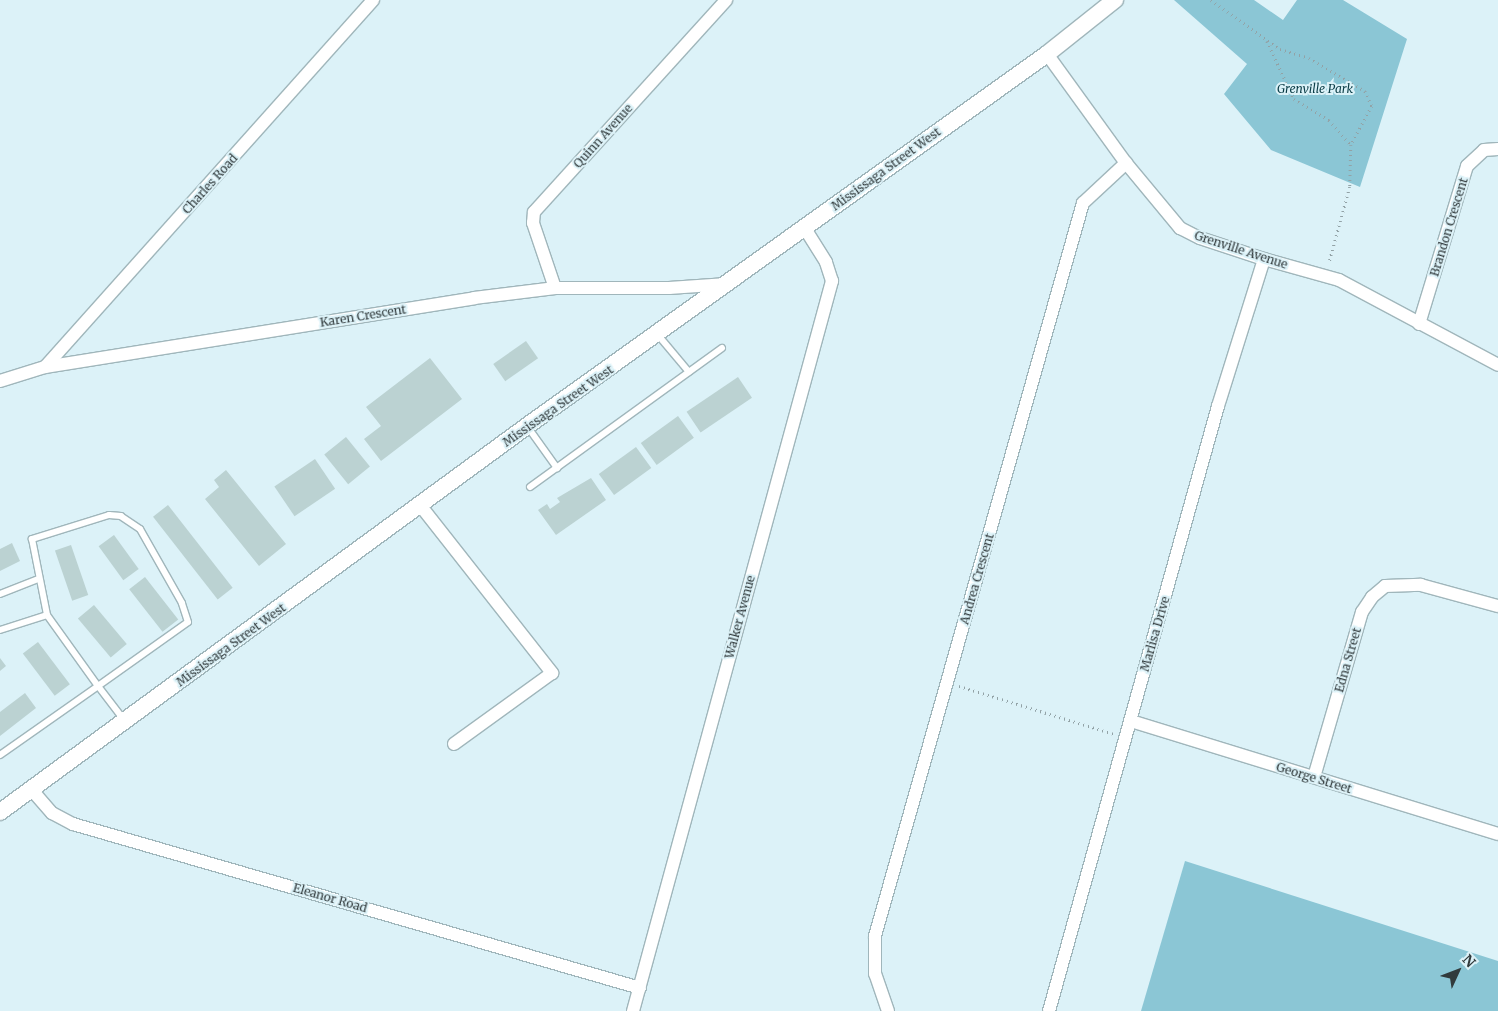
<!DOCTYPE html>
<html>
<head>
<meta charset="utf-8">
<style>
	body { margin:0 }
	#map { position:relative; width:1498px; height:1011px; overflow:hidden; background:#dcf2f8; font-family:Merriweather,serif }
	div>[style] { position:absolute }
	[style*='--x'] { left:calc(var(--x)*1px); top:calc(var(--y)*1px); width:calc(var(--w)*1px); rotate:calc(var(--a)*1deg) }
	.green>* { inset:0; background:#8bc6d5 }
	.building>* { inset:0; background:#bbd2d2; transform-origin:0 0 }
	.path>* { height:2.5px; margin-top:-1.25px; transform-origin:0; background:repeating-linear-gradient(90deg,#92a2a6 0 1px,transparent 0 5px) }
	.roads { filter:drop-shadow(1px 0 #a0b6bb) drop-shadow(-1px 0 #a0b6bb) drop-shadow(0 1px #a0b6bb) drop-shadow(0 -1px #a0b6bb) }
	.service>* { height:6px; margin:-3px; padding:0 3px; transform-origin:3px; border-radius:3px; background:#fff }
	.minor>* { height:12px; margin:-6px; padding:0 6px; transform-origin:6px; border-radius:6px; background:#fff }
	.tertiary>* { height:16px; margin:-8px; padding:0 8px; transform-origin:8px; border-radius:8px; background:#fff }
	span { translate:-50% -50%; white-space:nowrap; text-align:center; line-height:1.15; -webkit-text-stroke:4px #dcf2f8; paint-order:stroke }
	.park-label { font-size:12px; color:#0a3c46; font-style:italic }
	.street-label { font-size:12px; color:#313a3c }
	.north { position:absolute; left:1433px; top:946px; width:50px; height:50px; -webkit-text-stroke:4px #dcf2f8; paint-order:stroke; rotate:47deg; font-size:14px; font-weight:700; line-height:20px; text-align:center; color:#313a3c }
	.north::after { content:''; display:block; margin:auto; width:18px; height:22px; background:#313a3c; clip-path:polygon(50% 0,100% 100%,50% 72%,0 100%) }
</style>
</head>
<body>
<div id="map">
	<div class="green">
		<div style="clip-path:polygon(1174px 0,1254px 0,1283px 20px,1297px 0,1343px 0,1407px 39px,1360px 187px,1271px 150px,1224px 94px,1247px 64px)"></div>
		<div style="clip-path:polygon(1185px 861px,1498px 961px,1498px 1011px,1141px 1011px)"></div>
	</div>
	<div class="building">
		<div style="left:526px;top:341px;width:21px;height:40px;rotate:55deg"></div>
		<div style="clip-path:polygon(430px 358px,462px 399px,381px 461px,364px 439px,381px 426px,366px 407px)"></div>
		<div style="left:738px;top:377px;width:25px;height:62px;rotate:56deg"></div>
		<div style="left:678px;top:416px;width:27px;height:46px;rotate:54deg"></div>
		<div style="left:346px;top:437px;width:38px;height:28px;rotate:51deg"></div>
		<div style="left:636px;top:447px;width:26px;height:46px;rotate:54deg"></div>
		<div style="left:315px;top:459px;width:36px;height:49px;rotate:56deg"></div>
		<div style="clip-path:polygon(226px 470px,286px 544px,259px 566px,205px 499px,219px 487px,214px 480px)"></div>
		<div style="clip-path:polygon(591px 478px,606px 500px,556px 535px,538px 510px,547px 504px,550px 509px,560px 502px,557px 498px)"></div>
		<div style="left:168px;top:505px;width:105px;height:19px;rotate:52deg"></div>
		<div style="left:114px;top:535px;width:42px;height:19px;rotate:54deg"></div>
		<div style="clip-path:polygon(12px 543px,20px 561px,0 571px,0 549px)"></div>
		<div style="left:71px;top:545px;width:53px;height:17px;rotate:71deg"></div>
		<div style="left:145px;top:577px;width:54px;height:20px;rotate:52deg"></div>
		<div style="left:94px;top:605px;width:51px;height:21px;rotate:50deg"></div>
		<div style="left:38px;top:642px;width:53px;height:19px;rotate:53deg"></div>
		<div style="clip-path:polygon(0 658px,6px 666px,0 671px)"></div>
		<div style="clip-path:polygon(25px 693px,36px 708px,0 736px,0 712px)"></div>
	</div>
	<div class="path">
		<div style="--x:1211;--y:0;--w:85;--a:35.4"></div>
		<div style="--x:1280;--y:49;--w:30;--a:17"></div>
		<div style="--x:1309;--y:58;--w:65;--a:30.5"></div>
		<div style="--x:1365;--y:91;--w:17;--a:65"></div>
		<div style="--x:1372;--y:106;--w:44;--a:118.3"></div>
		<div style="--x:1351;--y:145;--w:42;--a:91.4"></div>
		<div style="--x:1350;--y:187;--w:79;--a:105.4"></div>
		<div style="--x:1267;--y:41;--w:64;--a:65"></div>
		<div style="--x:1294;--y:99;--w:41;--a:31"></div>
		<div style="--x:1329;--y:120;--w:33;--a:49"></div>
		<div style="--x:959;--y:686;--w:162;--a:17.2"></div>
	</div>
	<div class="roads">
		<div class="service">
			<div style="--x:658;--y:335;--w:48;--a:50"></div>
			<div style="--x:527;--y:426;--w:52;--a:54.5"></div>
			<div style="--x:530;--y:487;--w:237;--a:-35.9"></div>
			<div style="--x:0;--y:594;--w:41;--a:-21.5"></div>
			<div style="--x:0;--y:630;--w:49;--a:-17.7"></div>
			<div style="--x:0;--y:755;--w:120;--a:-35.1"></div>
			<div style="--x:98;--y:686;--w:110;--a:-35.4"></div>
			<div style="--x:188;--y:622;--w:20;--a:-108"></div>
			<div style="--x:182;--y:603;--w:85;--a:-119.6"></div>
			<div style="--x:140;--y:529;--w:23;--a:-146"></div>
			<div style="--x:121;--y:516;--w:12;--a:-175"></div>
			<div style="--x:109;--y:515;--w:81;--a:162.7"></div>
			<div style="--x:32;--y:539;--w:77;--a:78.8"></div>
			<div style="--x:47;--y:615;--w:87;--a:54.3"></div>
			<div style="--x:98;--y:686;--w:43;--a:52.6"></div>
		</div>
		<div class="minor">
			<div style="--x:1047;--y:54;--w:135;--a:54.1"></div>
			<div style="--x:1126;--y:163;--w:85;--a:50.3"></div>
			<div style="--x:1180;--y:228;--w:22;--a:27"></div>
			<div style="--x:1200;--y:238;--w:67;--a:18.2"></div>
			<div style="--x:1264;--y:259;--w:78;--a:15.6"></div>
			<div style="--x:1339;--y:280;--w:180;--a:28.1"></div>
			<div style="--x:555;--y:288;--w:69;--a:-108.7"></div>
			<div style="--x:533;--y:223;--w:11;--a:-85"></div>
			<div style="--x:534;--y:212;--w:286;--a:-47.8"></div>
			<div style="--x:1419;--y:324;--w:165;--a:-73.1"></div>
			<div style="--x:1467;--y:166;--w:23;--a:-43"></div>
			<div style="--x:1484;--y:150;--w:14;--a:-4"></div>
			<div style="--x:45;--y:367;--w:492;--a:-48.2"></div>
			<div style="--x:0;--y:381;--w:47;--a:-17.3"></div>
			<div style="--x:45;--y:367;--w:435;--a:-9.1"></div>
			<div style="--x:474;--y:298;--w:82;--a:-7"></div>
			<div style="--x:555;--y:288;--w:114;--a:0"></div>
			<div style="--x:669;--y:288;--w:58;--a:-3.9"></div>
			<div style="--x:420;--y:505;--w:214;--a:51.8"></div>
			<div style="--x:552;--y:673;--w:121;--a:144.1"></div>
			<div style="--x:1131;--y:721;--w:384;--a:17.1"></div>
			<div style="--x:1314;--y:777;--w:172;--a:-73.8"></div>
			<div style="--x:1362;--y:612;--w:18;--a:-56"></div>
			<div style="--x:1372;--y:597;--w:17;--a:-40"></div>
			<div style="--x:1385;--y:586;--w:36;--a:-2"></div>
			<div style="--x:1421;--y:585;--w:80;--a:15.3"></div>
			<div style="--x:31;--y:789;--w:32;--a:49"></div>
			<div style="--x:52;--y:813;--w:24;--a:28"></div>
			<div style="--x:73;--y:824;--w:590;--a:16.13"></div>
			<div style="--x:633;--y:1011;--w:757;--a:-74.75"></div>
			<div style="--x:832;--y:281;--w:20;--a:-108"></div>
			<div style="--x:826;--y:262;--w:41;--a:-122.2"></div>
			<div style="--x:888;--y:1011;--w:39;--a:-109"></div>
			<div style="--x:875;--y:974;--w:38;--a:-90"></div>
			<div style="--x:875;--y:936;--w:762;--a:-74.16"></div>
			<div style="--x:1083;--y:203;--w:59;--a:-42.9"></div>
			<div style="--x:1049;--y:1011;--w:628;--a:-74.39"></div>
			<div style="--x:1218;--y:406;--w:154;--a:-72.6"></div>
		</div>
		<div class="tertiary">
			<div style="--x:0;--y:812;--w:653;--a:-36.22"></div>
			<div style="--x:527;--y:426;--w:639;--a:-35.58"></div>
			<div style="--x:1047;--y:54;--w:87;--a:-38.5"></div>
		</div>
	</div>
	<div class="park-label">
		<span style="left:1315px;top:89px">Grenville Park</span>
	</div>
	<div class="street-label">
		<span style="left:603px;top:136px;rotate:-48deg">Quinn Avenue</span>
		<span style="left:886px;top:169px;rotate:-36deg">Mississaga Street West</span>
		<span style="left:210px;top:184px;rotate:-48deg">Charles Road</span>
		<span style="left:1449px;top:227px;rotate:-73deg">Brandon Crescent</span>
		<span style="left:1241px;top:250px;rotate:18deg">Grenville Avenue</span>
		<span style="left:363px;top:316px;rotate:-9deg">Karen Crescent</span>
		<span style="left:558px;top:406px;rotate:-35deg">Mississaga Street West</span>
		<span style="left:977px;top:579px;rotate:-74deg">Andrea Crescent</span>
		<span style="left:740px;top:617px;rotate:-75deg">Walker Avenue</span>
		<span style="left:1155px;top:634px;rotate:-74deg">Marlisa Drive</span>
		<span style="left:231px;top:645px;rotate:-36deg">Mississaga Street West</span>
		<span style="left:1348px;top:660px;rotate:-74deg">Edna Street</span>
		<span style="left:1314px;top:778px;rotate:17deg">George Street</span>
		<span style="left:330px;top:898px;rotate:16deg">Eleanor Road</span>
	</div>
	<div class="north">N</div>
</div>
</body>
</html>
